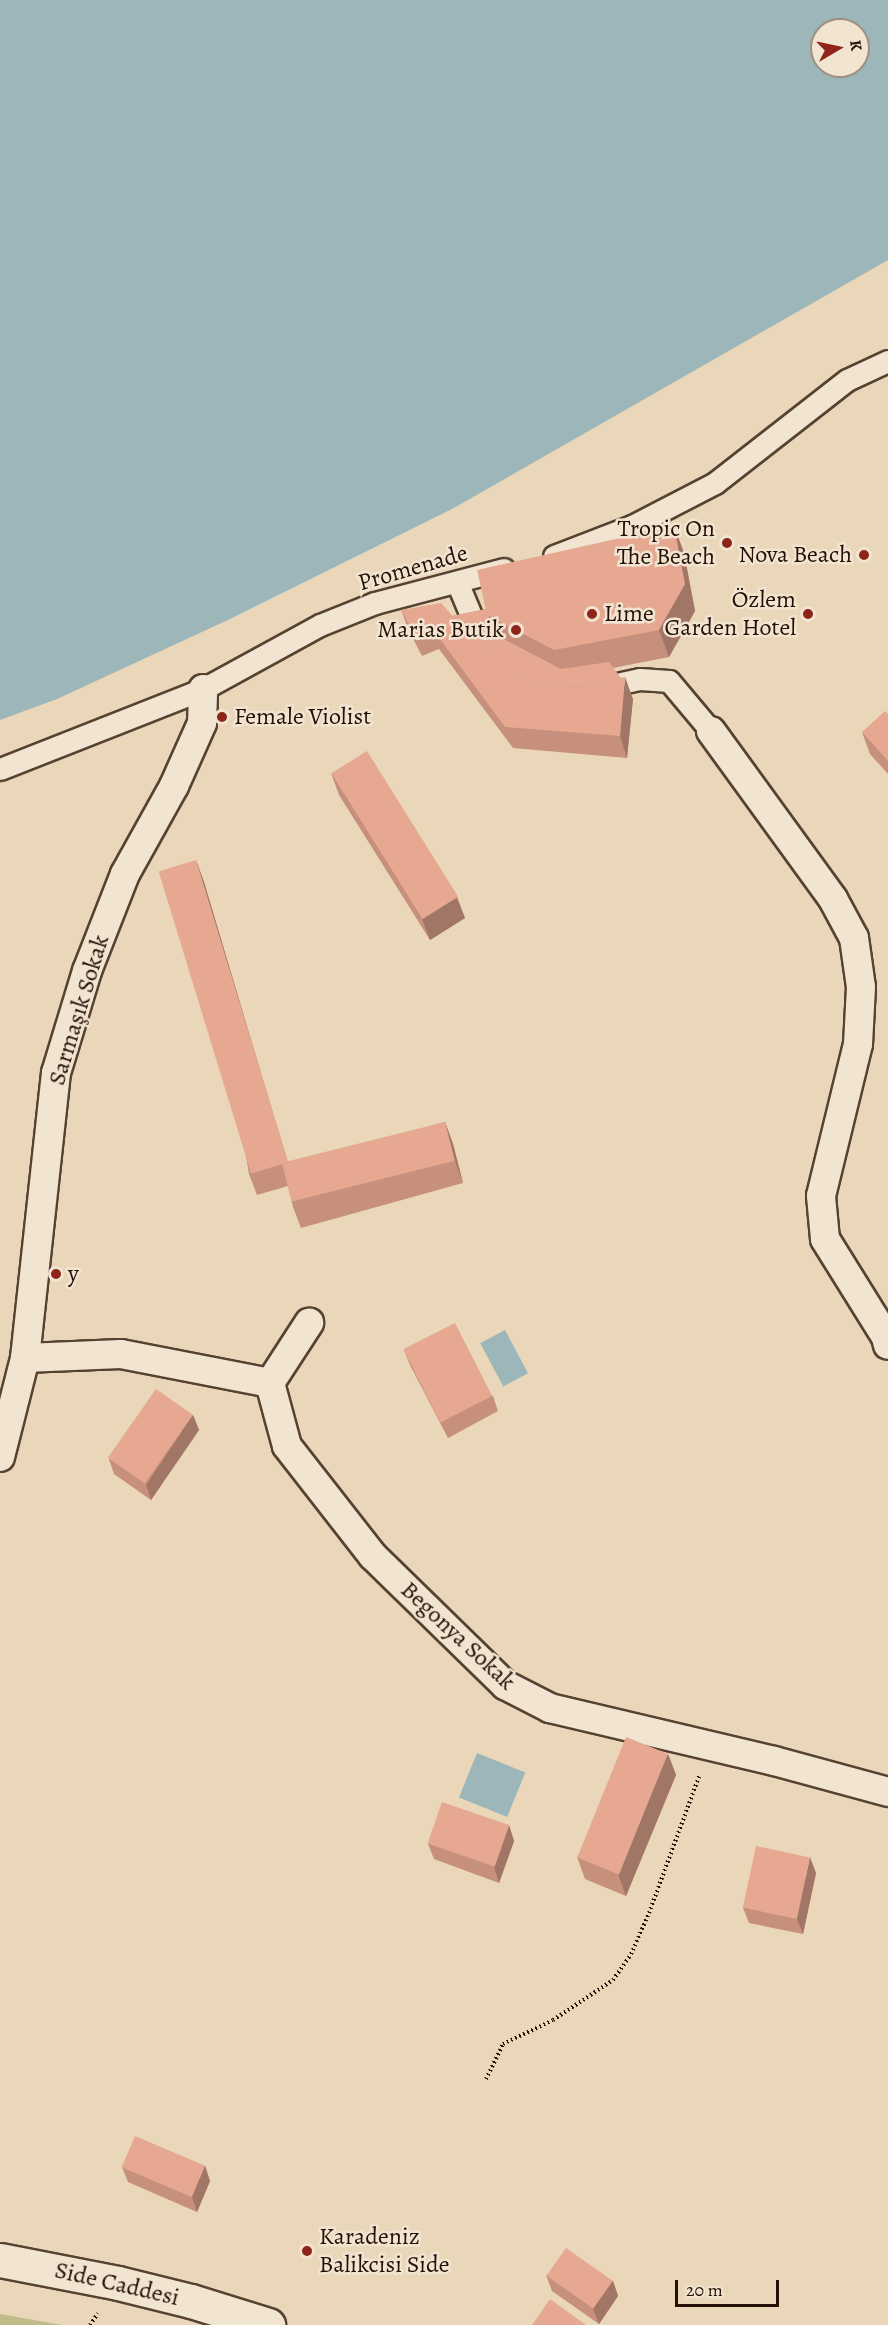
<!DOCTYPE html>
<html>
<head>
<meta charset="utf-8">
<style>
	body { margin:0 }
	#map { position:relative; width:888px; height:2325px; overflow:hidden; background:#ead6b8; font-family:Alegreya,serif }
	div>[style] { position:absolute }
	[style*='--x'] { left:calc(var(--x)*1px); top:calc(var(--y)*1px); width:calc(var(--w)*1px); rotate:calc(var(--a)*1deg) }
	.green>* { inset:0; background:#bfbc8a }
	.water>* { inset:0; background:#9db6ba; transform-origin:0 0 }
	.path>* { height:4px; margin-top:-2px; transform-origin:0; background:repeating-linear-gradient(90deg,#241006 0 1.5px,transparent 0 4.5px) }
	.roads { filter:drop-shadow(2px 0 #564232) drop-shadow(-2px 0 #564232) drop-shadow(0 2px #564232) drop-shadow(0 -2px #564232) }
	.pedestrian>* { height:21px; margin:-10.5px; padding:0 10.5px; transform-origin:10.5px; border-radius:10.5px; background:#f1e4d1 }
	.minor>* { height:28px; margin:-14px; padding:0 14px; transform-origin:14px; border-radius:14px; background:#f1e4d1 }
	.secondary>* { height:33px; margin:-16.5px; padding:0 16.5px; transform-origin:16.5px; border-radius:16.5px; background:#f1e4d1 }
	.wall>* { inset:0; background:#c6907d }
	.shaded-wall>* { inset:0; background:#a17666 }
	.building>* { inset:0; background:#e6a891; transform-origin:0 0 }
	.dots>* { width:16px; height:16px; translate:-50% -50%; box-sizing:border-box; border:3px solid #f1e4d1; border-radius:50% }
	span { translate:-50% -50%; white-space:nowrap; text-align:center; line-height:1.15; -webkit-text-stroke:5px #f1e4d1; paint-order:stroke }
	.poi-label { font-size:24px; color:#241006 }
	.right { translate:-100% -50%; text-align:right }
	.left { translate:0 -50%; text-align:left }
	.street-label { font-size:24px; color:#241006 }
	.north { position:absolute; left:810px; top:18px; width:60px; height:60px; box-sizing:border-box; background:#f1e4d1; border:2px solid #9f8f80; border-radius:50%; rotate:81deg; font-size:16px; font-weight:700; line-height:24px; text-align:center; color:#241006 }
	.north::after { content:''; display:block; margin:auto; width:21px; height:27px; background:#8f2418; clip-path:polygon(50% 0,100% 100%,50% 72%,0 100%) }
	.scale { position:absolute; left:675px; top:2280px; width:104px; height:27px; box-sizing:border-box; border:3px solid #241006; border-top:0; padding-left:8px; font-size:18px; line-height:21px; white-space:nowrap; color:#241006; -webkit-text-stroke:4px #f1e4d1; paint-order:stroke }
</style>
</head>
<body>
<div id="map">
	<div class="green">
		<div style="clip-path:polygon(0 2314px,62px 2325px,0 2325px)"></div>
	</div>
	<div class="water">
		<div style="clip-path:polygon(evenodd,0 0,888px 0,888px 260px,452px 509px,230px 619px,57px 699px,0 720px,0 0,822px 30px,858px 30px,858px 66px,822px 66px,822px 30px)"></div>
		<div style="left:505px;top:1330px;width:49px;height:28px;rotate:62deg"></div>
		<div style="left:477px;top:1753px;width:52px;height:48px;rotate:22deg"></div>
	</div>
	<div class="path">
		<div style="--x:486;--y:2079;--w:39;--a:-64"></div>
		<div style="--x:503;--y:2044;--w:55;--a:-25.6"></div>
		<div style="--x:553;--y:2020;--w:72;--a:-33.7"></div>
		<div style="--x:613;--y:1980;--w:32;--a:-55"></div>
		<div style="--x:631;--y:1954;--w:45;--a:-66.3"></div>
		<div style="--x:649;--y:1913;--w:146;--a:-69.9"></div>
		<div style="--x:90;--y:2325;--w:14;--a:-56"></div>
	</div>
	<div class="roads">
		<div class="pedestrian">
			<div style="--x:554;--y:556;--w:84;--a:-21"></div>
			<div style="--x:632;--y:526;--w:93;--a:-27.4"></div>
			<div style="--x:715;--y:483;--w:167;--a:-38"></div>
			<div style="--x:847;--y:380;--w:45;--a:-24.9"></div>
			<div style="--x:457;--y:582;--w:41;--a:67.2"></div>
			<div style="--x:621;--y:683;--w:19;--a:-12"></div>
			<div style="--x:640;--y:679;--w:29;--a:4"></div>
			<div style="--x:669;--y:681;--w:65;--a:50"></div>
			<div style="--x:0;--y:769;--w:218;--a:-21.5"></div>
			<div style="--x:203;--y:689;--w:133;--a:-28.7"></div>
			<div style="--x:320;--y:625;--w:59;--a:-21.8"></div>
			<div style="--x:375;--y:603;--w:133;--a:-14.8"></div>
		</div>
		<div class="minor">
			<div style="--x:711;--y:731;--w:208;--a:54"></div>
			<div style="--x:833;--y:899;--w:44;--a:61.7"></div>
			<div style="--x:854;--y:938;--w:49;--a:81.9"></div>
			<div style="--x:861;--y:987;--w:57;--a:93"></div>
			<div style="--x:858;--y:1044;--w:156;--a:103.7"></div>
			<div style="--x:821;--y:1196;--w:43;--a:84.7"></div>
			<div style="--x:825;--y:1239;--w:115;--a:58.1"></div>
			<div style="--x:886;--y:1337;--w:8;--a:76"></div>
			<div style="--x:25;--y:1358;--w:96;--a:-2.4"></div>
			<div style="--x:121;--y:1354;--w:152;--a:11"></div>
			<div style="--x:270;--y:1383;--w:65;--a:74.9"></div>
			<div style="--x:287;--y:1446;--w:140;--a:52"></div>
			<div style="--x:373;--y:1556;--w:185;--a:44.3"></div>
			<div style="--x:505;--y:1685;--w:51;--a:27.1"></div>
			<div style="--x:550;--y:1708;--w:230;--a:13.3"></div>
			<div style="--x:774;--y:1761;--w:118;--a:15.2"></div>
			<div style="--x:270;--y:1383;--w:72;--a:-57"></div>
			<div style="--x:0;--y:1457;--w:102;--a:-75.8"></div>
			<div style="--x:25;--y:1358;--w:287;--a:-83.8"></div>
			<div style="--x:56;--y:1073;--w:107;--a:-73.1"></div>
			<div style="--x:87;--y:971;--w:104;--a:-68.6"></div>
			<div style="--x:125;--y:874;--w:101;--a:-60.9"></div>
			<div style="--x:174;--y:786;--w:69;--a:-66"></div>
			<div style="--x:202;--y:723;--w:34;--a:-88"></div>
		</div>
		<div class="secondary">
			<div style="--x:0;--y:2260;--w:120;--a:11"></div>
			<div style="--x:118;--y:2283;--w:75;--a:13.9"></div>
			<div style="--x:191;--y:2301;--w:81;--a:17.3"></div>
		</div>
	</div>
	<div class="wall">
		<div style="clip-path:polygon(674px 526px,684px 553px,695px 611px,669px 657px,613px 668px,633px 699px,627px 758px,513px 748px,439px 649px,422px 656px,409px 631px,401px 610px,452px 616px,486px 609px)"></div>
		<div style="clip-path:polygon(888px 714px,888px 774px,870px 754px,862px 732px)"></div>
		<div style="clip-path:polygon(331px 773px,465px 918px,430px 940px,339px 795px)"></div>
		<div style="clip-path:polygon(196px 860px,204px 882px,288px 1166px,445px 1122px,453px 1144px,463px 1183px,301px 1228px,293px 1207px,288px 1186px,257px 1195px,249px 1174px)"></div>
		<div style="clip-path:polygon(404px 1350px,493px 1396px,498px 1411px,448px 1438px,410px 1365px)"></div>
		<div style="clip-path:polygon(193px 1415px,199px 1430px,151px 1500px,114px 1474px,109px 1459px)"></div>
		<div style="clip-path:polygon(668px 1754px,676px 1775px,626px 1896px,585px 1879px,577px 1857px)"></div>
		<div style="clip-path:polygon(509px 1825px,514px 1841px,499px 1883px,434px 1859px,428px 1844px)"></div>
		<div style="clip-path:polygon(816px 1873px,803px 1934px,749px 1923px,743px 1908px)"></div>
		<div style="clip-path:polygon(122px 2167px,210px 2181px,197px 2212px,128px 2182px)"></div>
		<div style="clip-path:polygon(546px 2275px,613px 2281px,618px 2296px,599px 2324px,552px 2291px)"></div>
	</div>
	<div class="shaded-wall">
		<div style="clip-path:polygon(674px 526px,684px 553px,695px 611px,669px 657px,659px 630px)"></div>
		<div style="clip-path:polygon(625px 677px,633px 699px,627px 758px,620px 736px)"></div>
		<div style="clip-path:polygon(196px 860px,204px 882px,294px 1184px,286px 1163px)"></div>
		<div style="clip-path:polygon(457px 897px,465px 918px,430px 940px,422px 919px)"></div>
		<div style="clip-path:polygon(445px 1122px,453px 1144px,463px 1183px,455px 1161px)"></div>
		<div style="clip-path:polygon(193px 1415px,199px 1430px,151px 1500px,146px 1485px)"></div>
		<div style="clip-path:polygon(668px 1754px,676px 1775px,626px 1896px,618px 1874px)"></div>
		<div style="clip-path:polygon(509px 1825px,514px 1841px,499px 1883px,494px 1867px)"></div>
		<div style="clip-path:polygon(810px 1857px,816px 1873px,803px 1934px,797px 1919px)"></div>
		<div style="clip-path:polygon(205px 2165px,210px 2181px,197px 2212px,192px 2197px)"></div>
		<div style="clip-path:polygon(613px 2281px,618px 2296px,599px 2324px,593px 2309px)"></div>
	</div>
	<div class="building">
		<div style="clip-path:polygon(674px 526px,685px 584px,659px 630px,554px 650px,487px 615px,477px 570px)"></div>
		<div style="clip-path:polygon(441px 603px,482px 649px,528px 679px,576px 688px,625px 677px,620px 736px,505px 727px,431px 627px,414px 634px,401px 610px)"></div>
		<div style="clip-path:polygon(486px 609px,494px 634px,561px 669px,609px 662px,621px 678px,576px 688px,528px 679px,482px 649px,452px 616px)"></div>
		<div style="clip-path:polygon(885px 711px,888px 714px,888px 761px,862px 732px)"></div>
		<div style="left:367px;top:751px;width:172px;height:42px;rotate:58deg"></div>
		<div style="left:196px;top:860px;width:316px;height:39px;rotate:73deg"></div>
		<div style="left:445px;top:1122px;width:40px;height:168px;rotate:76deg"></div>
		<div style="left:455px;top:1323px;width:82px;height:58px;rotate:63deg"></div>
		<div style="left:156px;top:1389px;width:45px;height:84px;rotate:35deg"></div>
		<div style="left:626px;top:1737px;width:45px;height:130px;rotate:22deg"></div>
		<div style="left:442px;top:1802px;width:71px;height:44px;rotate:19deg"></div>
		<div style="left:756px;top:1846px;width:55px;height:63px;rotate:12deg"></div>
		<div style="left:135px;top:2136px;width:76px;height:34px;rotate:23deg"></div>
		<div style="left:566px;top:2248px;width:57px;height:34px;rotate:35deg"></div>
		<div style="clip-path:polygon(550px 2299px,586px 2325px,532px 2325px)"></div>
	</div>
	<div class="dots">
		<div style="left:727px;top:543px;background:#8f2418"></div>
		<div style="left:864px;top:555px;background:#8f2418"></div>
		<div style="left:592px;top:614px;background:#8f2418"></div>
		<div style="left:808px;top:614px;background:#8f2418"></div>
		<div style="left:516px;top:630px;background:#8f2418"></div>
		<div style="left:222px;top:717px;background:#8f2418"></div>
		<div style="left:56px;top:1274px;background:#8f2418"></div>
		<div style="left:307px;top:2251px;background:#8f2418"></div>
	</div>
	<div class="poi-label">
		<span class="right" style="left:715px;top:543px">Tropic On<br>The Beach</span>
		<span class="right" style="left:852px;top:555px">Nova Beach</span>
		<span class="right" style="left:796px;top:614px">Özlem<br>Garden Hotel</span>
		<span class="left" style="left:604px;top:614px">Lime</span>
		<span class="right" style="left:504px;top:630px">Marias Butik</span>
		<span class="left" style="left:234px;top:717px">Female Violist</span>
		<span class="left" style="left:68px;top:1274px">y</span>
		<span class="left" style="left:319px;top:2251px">Karadeniz<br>Balikcisi Side</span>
	</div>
	<div class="street-label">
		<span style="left:413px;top:568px;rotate:-16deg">Promenade</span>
		<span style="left:79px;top:1010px;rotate:-73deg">Sarmaşık Sokak</span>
		<span style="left:458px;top:1636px;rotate:43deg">Begonya Sokak</span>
		<span style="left:117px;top:2284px;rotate:13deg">Side Caddesi</span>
	</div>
	<div class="north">K</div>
	<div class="scale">20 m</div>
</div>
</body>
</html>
